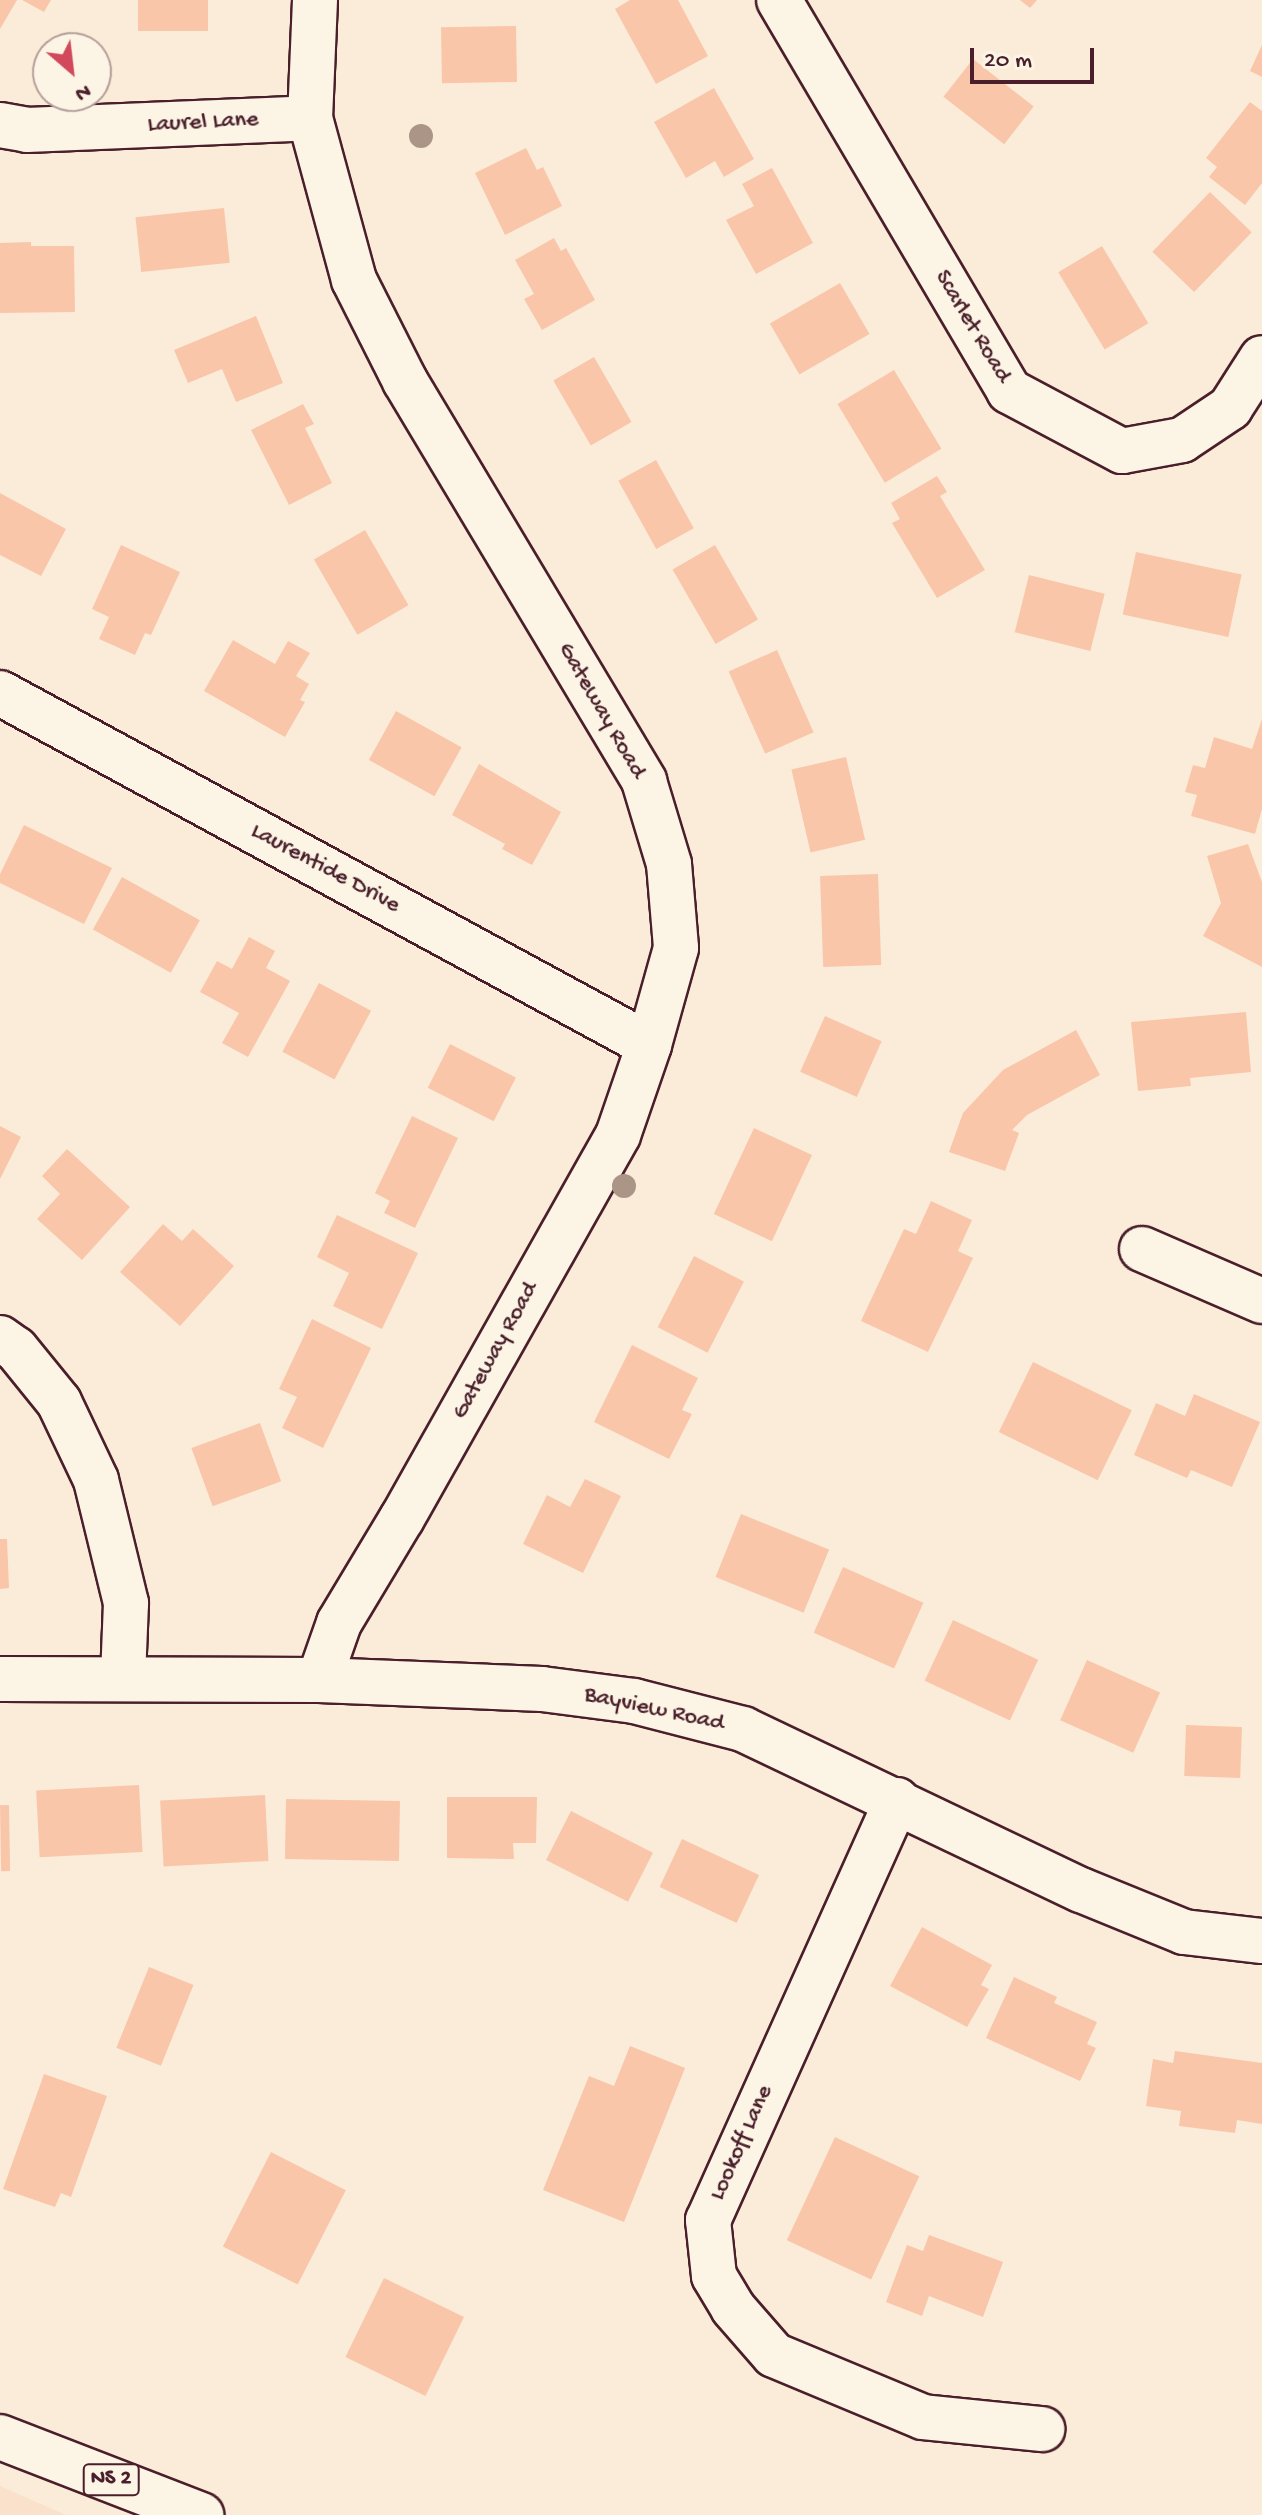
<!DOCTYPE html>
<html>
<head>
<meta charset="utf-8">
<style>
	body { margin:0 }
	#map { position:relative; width:1262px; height:2515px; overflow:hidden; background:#fbecd9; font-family:"Gochi Hand",sans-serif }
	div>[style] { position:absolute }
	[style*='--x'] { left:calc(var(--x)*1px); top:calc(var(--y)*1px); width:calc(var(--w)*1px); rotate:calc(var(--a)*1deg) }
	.built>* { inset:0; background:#fae1cb }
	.building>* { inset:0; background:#f9c6aa; transform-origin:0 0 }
	.roads { filter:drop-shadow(2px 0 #4a1f2b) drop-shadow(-2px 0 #4a1f2b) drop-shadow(0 2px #4a1f2b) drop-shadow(0 -2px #4a1f2b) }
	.minor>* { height:44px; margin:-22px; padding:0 22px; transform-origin:22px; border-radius:22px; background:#fcf5e5 }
	.tertiary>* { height:44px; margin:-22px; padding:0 22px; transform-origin:22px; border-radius:22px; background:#fcf5e5 }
	.primary>* { height:44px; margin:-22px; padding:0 22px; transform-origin:22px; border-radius:22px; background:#fcf5e5 }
	.trees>* { width:24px; height:24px; margin:-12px; border-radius:50%; background:#aa9587 }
	span { translate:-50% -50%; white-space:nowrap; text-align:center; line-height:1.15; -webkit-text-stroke:8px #fcf5e5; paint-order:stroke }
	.shield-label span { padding:2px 6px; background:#fcf5e5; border:2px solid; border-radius:6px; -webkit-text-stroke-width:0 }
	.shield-label { font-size:22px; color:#4a1f2b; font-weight:700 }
	.street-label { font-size:24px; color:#4a1f2b }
	.north { position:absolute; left:32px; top:32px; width:80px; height:80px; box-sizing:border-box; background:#fcf5e5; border:2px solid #b59f9b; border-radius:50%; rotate:152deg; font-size:22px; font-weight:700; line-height:32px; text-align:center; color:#4a1f2b }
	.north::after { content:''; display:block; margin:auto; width:28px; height:36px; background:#d1495b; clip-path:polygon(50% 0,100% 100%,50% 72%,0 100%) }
	.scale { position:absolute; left:970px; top:48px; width:124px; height:36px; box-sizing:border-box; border:4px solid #4a1f2b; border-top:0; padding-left:10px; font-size:24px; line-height:28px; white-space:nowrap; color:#4a1f2b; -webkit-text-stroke:6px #fcf5e5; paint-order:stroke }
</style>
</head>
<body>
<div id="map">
	<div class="built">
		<div style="clip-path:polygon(0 2486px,66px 2515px,0 2515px)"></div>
	</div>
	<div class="building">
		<div style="clip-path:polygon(0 0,17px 0,0 29px)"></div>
		<div style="clip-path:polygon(22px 0,51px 0,44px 12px)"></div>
		<div style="left:138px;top:0;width:70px;height:31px"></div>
		<div style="clip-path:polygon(630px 0,678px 0,708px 56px,656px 84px,615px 9px)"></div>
		<div style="clip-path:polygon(1020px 0,1037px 0,1030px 8px)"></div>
		<div style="left:516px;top:26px;width:56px;height:75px;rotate:89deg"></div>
		<div style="clip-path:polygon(1262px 45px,1262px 77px,1250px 71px)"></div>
		<div style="left:973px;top:59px;width:77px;height:48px;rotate:38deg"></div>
		<div style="clip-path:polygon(714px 88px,754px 159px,724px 177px,715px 161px,686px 178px,654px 122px)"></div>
		<div style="clip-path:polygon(1250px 102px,1262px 111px,1262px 183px,1245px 205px,1209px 177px,1217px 167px,1206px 158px)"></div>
		<div style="clip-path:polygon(526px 148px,537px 170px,543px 167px,562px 206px,505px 235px,475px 173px)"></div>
		<div style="clip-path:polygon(772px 168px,813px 243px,756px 274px,726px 220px,754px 206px,742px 184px)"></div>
		<div style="left:1210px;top:192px;width:58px;height:83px;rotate:44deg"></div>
		<div style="left:224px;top:208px;width:55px;height:89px;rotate:84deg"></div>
		<div style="clip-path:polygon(554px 238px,561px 251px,566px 248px,595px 300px,542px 330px,524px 299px,534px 294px,515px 260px)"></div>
		<div style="clip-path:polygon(31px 242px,31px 246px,74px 246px,75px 312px,0 313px,0 243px)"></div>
		<div style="left:1102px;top:246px;width:90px;height:51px;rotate:59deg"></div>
		<div style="left:840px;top:283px;width:59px;height:81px;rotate:60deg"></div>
		<div style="clip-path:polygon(256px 316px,283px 383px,236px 402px,222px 369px,188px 383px,174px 350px)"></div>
		<div style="left:594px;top:357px;width:75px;height:47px;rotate:60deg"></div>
		<div style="left:894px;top:370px;width:92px;height:66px;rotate:59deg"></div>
		<div style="clip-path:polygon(303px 404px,314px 424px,305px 428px,332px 483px,289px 505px,251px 430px)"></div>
		<div style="left:656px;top:460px;width:78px;height:43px;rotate:61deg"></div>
		<div style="clip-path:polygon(937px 476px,947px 492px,940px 496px,985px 570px,937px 598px,892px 523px,900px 519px,891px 503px)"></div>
		<div style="clip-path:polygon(0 493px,66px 529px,41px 576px,0 555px)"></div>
		<div style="left:365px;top:530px;width:87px;height:59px;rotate:60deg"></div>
		<div style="clip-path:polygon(121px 545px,180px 572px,151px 635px,145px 633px,135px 655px,99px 639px,109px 617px,92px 609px)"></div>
		<div style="left:715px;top:545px;width:86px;height:49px;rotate:60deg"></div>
		<div style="left:1136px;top:552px;width:108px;height:64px;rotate:12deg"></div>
		<div style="left:1029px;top:575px;width:78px;height:59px;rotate:14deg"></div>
		<div style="clip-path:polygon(233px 640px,275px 664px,288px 641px,310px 653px,296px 676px,309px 684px,300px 700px,305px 702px,285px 737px,204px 691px)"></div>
		<div style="left:777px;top:650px;width:90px;height:53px;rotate:66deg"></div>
		<div style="left:396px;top:711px;width:75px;height:56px;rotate:29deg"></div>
		<div style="clip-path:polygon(1262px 719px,1262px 809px,1255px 834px,1191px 816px,1197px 795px,1185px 792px,1193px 765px,1205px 768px,1214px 737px,1252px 749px)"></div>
		<div style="left:846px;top:757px;width:85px;height:56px;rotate:77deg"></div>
		<div style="clip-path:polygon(479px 764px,561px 812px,532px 865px,502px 849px,505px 844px,452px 815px)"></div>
		<div style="clip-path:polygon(24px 825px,112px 868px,84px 924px,0 883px,0 874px)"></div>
		<div style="clip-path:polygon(1248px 844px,1262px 882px,1262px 967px,1203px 936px,1221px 903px,1207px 856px)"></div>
		<div style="left:878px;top:874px;width:91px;height:58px;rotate:88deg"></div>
		<div style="left:122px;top:877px;width:89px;height:60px;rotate:29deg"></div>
		<div style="clip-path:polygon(249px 937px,275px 951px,266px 968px,290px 981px,248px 1057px,222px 1043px,239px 1013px,200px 992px,217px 961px,232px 969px)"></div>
		<div style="left:319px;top:983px;width:59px;height:78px;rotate:28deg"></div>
		<div style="clip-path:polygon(1246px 1012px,1251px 1072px,1190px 1078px,1191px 1086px,1138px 1091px,1131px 1022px)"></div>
		<div style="left:825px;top:1016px;width:62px;height:61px;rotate:24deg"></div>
		<div style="clip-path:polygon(1076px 1030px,1100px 1075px,1027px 1115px,1012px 1130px,1019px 1133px,1005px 1171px,949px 1152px,963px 1113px,1003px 1070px)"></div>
		<div style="left:450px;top:1044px;width:74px;height:49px;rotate:27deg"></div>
		<div style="clip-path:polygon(412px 1116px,458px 1138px,415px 1228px,384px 1213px,390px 1201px,375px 1193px)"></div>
		<div style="clip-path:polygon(0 1126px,21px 1137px,0 1179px)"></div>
		<div style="left:754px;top:1128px;width:64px;height:95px;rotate:25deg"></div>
		<div style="clip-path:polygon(67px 1149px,130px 1207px,82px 1260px,37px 1219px,60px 1194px,42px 1176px)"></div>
		<div style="clip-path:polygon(931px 1201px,972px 1220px,958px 1251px,973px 1258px,928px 1352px,861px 1321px,904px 1229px,916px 1234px)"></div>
		<div style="clip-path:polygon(337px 1215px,418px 1253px,382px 1329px,333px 1306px,349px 1273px,317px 1257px)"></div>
		<div style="clip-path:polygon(163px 1224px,182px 1241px,193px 1229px,234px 1266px,180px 1326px,120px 1272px)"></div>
		<div style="left:694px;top:1256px;width:56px;height:80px;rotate:27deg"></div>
		<div style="clip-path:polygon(312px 1319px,371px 1348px,323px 1448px,282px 1428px,297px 1397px,279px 1389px)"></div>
		<div style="clip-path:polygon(632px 1345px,698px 1378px,682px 1410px,692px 1414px,669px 1459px,594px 1422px)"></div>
		<div style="left:1033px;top:1362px;width:110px;height:78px;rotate:26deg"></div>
		<div style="clip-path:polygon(1194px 1394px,1260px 1422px,1232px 1487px,1191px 1470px,1187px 1478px,1134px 1455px,1156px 1403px,1185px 1416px)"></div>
		<div style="left:260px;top:1423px;width:62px;height:73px;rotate:70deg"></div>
		<div style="clip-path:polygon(585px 1479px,621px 1496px,583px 1573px,523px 1544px,547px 1495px,570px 1507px)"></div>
		<div style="left:741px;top:1514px;width:95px;height:68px;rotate:22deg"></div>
		<div style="clip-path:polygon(0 1539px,7px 1539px,9px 1588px,0 1589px)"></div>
		<div style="left:843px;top:1567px;width:88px;height:72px;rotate:24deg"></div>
		<div style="left:953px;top:1620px;width:94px;height:67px;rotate:25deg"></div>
		<div style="left:1087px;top:1660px;width:80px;height:66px;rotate:24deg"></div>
		<div style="left:1186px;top:1725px;width:56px;height:51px;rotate:2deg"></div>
		<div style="left:139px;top:1785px;width:67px;height:103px;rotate:87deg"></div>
		<div style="left:265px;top:1795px;width:66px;height:105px;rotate:87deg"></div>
		<div style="clip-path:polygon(447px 1797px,537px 1797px,536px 1843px,513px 1843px,514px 1859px,447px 1858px)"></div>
		<div style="left:286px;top:1799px;width:114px;height:60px;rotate:1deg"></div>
		<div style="left:9px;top:1805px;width:66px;height:9px;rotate:89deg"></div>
		<div style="left:571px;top:1811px;width:92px;height:55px;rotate:27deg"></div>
		<div style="left:682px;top:1839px;width:85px;height:53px;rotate:25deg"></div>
		<div style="clip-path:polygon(922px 1927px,992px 1965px,981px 1985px,989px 1989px,967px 2027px,890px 1986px)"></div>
		<div style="left:149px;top:1967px;width:48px;height:87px;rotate:22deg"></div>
		<div style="clip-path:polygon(1014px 1977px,1057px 1997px,1054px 2003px,1097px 2022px,1087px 2044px,1096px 2048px,1080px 2081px,986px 2038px)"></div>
		<div style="clip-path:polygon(630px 2046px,685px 2068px,624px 2222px,543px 2190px,589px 2076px,614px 2086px)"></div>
		<div style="clip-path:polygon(1175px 2051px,1262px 2063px,1262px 2124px,1237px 2120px,1235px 2133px,1179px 2126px,1181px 2111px,1146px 2106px,1153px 2059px,1173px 2063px)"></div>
		<div style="clip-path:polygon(44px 2074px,107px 2096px,71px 2197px,61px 2193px,55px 2207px,3px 2189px)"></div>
		<div style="left:835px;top:2137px;width:93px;height:114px;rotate:25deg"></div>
		<div style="left:271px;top:2152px;width:84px;height:106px;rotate:27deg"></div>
		<div style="clip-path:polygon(929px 2235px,1003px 2262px,983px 2317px,929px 2296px,922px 2316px,886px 2302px,907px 2245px,923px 2251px)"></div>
		<div style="left:384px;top:2278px;width:89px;height:88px;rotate:26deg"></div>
	</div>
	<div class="roads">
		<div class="minor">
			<div style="--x:315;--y:0;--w:118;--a:92.4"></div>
			<div style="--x:310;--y:118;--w:168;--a:74.8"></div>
			<div style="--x:354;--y:280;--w:113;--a:63.2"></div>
			<div style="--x:405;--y:381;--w:466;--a:59.1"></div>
			<div style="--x:644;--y:781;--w:87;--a:73.2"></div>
			<div style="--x:669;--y:864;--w:84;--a:85.2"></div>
			<div style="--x:676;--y:948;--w:101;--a:105.6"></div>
			<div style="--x:649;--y:1045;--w:95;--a:109"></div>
			<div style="--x:618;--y:1135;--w:440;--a:119.4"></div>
			<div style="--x:402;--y:1518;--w:122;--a:121"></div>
			<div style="--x:339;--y:1623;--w:60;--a:109.3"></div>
			<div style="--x:779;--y:0;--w:454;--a:59.5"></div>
			<div style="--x:1009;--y:391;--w:128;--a:28"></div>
			<div style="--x:1122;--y:451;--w:61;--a:-10.4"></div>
			<div style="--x:1182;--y:440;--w:58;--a:-33.7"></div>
			<div style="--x:1230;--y:408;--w:59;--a:-57.4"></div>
			<div style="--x:0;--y:125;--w:27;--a:10"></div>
			<div style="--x:27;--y:130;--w:283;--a:-2.4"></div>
			<div style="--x:0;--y:693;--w:738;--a:28.47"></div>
			<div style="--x:1142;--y:1249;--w:131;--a:23.4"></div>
			<div style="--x:0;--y:1338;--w:19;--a:35"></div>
			<div style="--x:16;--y:1349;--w:68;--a:50.9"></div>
			<div style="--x:59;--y:1402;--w:86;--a:64.6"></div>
			<div style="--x:96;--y:1480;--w:127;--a:76.3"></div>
			<div style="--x:126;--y:1603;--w:76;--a:92.3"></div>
			<div style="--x:897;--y:1800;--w:461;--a:114.2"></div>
			<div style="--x:708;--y:2220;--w:56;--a:83.9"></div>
			<div style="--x:714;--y:2276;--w:37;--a:59"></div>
			<div style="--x:733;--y:2308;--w:62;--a:48.9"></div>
			<div style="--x:774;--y:2355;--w:161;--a:22.6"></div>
			<div style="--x:923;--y:2417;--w:120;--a:5.8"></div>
		</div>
		<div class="tertiary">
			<div style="--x:0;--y:1679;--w:319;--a:0.2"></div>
			<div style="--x:319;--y:1680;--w:223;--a:2.3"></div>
			<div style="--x:542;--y:1689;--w:93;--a:7.4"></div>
			<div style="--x:634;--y:1701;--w:113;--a:14.4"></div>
			<div style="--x:743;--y:1729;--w:374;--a:25.5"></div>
			<div style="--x:1081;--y:1890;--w:111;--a:22.2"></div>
			<div style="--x:1184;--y:1932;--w:79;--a:6.6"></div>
		</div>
		<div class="primary">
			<div style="--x:0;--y:2437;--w:216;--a:21.2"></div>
		</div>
	</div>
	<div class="trees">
		<div style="left:421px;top:136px"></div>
		<div style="left:624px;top:1186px"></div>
	</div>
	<div class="shield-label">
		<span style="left:111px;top:2480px">NS 2</span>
	</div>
	<div class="street-label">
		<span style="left:203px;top:123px;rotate:-3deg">Laurel Lane</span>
		<span style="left:972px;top:327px;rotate:59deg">Scarlet Road</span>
		<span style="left:601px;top:711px;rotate:60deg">Gateway Road</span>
		<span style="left:325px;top:869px;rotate:28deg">Laurentide Drive</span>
		<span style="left:496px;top:1351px;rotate:-61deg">Gateway Road</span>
		<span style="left:654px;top:1710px;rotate:12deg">Bayview Road</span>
		<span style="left:742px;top:2143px;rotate:-66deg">Lookoff Lane</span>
	</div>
	<div class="north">N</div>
	<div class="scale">20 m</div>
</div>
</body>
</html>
